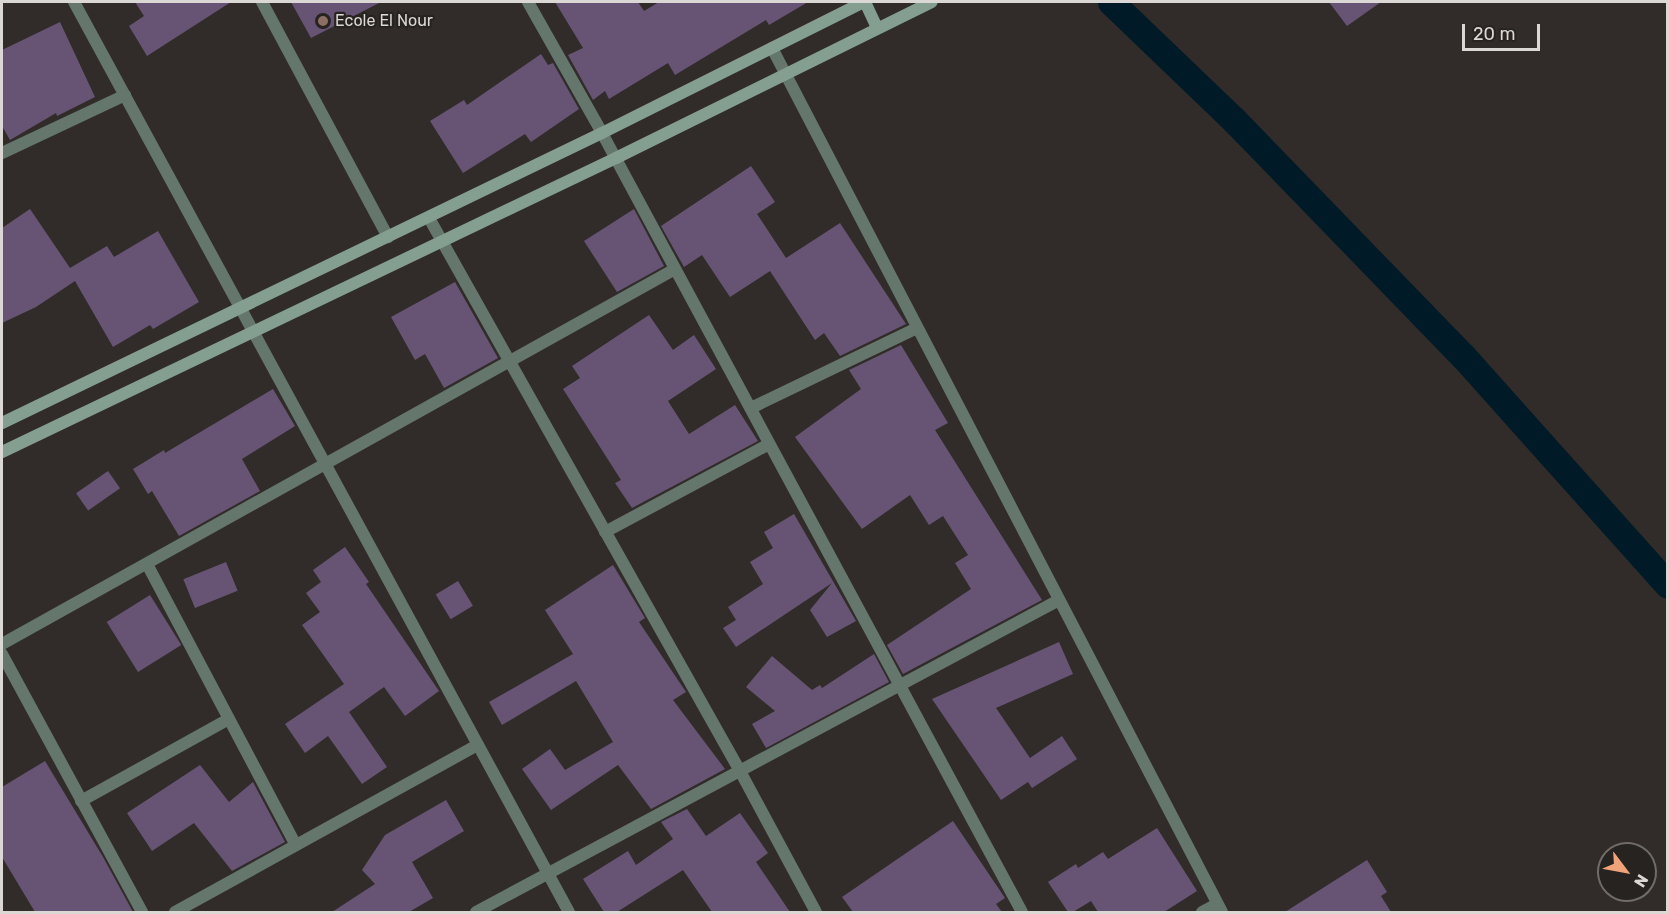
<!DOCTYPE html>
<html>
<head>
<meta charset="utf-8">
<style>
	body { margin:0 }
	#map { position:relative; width:1669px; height:914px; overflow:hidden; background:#312c2a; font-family:Rubik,sans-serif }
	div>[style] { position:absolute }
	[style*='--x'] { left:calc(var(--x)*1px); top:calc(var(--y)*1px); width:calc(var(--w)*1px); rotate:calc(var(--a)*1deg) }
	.canal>* { height:27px; margin:-13.5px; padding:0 13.5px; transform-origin:13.5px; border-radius:13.5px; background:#001b27 }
	.building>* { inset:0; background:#675474; transform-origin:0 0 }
	.street>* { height:12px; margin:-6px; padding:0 6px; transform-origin:6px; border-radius:6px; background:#65766d }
	.secondary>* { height:12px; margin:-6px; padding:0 6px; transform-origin:6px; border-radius:6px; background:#849f90 }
	.dots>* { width:16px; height:16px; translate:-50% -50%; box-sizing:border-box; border:3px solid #272320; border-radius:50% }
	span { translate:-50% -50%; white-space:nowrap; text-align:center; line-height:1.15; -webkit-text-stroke:4.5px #272320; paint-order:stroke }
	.poi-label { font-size:16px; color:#dad7d5 }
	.left { translate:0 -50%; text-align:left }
	.frame { position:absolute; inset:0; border:3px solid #dad7d5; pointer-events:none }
	.north { position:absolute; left:1597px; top:842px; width:60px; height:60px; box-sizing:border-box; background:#272320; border:2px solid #6f6b68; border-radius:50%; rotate:122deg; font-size:16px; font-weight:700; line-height:24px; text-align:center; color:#dad7d5 }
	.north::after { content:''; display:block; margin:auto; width:21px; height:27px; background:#f0a279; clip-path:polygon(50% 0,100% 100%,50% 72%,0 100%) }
	.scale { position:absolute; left:1462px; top:24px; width:78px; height:27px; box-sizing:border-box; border:3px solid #dad7d5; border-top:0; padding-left:8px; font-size:18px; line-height:21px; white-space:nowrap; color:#dad7d5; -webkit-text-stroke:4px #272320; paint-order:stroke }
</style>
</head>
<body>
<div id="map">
	<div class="canal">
		<div style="--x:1111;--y:2;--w:170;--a:43.8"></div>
		<div style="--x:1234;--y:120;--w:329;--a:45.9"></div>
		<div style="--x:1463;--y:356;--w:307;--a:48.2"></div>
	</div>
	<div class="building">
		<div style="clip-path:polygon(135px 2px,231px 2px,147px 56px,129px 26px,144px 16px)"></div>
		<div style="clip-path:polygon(291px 2px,381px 2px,311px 38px)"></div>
		<div style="clip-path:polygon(555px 2px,638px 2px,644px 11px,659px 2px,808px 2px,769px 25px,766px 20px,675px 75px,668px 63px,609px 99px,605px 91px,593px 100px,568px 55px,583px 48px)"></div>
		<div style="clip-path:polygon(1329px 2px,1381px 2px,1347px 26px)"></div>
		<div style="clip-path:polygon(60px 22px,95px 97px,57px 116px,56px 113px,10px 140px,2px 126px,2px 50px)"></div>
		<div style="clip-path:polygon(541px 54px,548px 65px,553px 63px,579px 109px,531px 142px,525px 134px,463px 173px,430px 121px,464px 100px,467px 105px)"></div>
		<div style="clip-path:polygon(751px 166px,775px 202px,757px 214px,786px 258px,840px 223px,906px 324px,840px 356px,824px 333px,815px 340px,770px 271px,730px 297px,702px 255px,684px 267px,661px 226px)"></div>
		<div style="clip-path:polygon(30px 209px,70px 268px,107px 246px,114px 257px,158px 231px,199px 302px,153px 329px,150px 325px,113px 347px,75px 281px,36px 307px,2px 323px,2px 228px)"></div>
		<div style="clip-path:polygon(634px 209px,664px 266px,617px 292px,584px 241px)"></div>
		<div style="clip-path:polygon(455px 282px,498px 358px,444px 388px,425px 354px,415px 360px,391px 317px)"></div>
		<div style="clip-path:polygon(649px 315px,673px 350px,694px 335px,716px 369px,668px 401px,689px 434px,735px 405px,758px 441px,632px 508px,615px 483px,621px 480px,563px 389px,580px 378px,572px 366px)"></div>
		<div style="clip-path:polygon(901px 345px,948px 423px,935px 430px,1042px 600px,903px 674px,887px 645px,971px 589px,955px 563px,968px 555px,943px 516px,929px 525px,910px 495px,862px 529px,795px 437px,861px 389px,849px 370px)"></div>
		<div style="clip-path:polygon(273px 389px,295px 426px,242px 459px,260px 491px,179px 536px,152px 491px,148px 494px,133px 469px,164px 450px,165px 453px)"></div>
		<div style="left:108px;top:471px;width:21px;height:39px;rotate:55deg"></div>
		<div style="clip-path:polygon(794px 514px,856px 621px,827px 637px,810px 610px,832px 583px,736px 647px,723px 628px,736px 620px,728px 607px,763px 584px,750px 562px,773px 548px,764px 532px)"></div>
		<div style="clip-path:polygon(345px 547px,369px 582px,366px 584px,439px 691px,405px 716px,384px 687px,349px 712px,387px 767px,362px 784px,328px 736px,305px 753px,285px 724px,344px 684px,302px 625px,320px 612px,306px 593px,321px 582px,313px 570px)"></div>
		<div style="left:226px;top:562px;width:31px;height:46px;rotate:68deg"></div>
		<div style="clip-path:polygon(613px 565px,645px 618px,639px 622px,686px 692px,673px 700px,725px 769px,651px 809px,618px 765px,551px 810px,522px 769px,550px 749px,565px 770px,613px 742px,576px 681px,502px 725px,489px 702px,573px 654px,545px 610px)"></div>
		<div style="left:458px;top:581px;width:29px;height:26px;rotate:59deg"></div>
		<div style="left:150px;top:595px;width:59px;height:51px;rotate:58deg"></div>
		<div style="clip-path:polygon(1059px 642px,1073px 674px,996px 708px,1030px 758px,1062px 736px,1077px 759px,1032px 788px,1028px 782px,1001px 800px,932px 699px)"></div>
		<div style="clip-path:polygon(874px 654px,889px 682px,766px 748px,752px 724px,775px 711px,746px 687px,772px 656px,812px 690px,820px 685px,822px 688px)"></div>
		<div style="clip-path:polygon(45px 761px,103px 857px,133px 912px,35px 912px,2px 857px,2px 787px)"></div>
		<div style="clip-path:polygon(200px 765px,229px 802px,253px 782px,285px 842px,232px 871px,194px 823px,152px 851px,127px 813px)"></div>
		<div style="clip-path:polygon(446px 800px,464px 831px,412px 862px,433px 898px,409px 912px,332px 912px,375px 884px,362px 870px,385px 835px)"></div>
		<div style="clip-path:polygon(687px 809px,706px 836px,740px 813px,768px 853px,756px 862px,790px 912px,712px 912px,683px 870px,617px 912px,604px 912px,583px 879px,628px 851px,636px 865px,673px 839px,661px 822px)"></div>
		<div style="clip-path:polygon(953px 821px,1005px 898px,996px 904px,1002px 912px,853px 912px,842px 897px)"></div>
		<div style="clip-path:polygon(1157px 828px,1197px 891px,1164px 912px,1098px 912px,1091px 901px,1073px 912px,1068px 912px,1048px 882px,1076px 864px,1078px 868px,1103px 852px,1108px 859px)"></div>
		<div style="clip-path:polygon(1367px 860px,1387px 892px,1381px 896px,1391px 912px,1285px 912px)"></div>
	</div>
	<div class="street">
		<div style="--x:74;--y:2;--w:1036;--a:61.46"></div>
		<div style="--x:262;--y:2;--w:267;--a:61.8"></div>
		<div style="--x:528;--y:2;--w:150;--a:60.5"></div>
		<div style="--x:602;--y:133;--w:885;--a:61.67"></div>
		<div style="--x:772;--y:48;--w:974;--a:62.49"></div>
		<div style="--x:2;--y:153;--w:136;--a:-25.2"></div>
		<div style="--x:429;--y:218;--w:634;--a:60.65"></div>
		<div style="--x:740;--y:771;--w:160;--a:61.7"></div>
		<div style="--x:751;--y:408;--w:184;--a:-25.7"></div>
		<div style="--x:605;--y:532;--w:186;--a:-28.2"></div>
		<div style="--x:147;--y:564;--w:318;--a:62.1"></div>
		<div style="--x:2;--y:644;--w:770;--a:-29.13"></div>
		<div style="--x:2;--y:654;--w:294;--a:61.5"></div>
		<div style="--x:81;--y:801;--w:169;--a:-29"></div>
		<div style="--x:175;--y:912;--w:346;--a:-28.9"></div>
		<div style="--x:476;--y:912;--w:661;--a:-28.15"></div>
		<div style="--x:1202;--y:912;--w:17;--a:-28"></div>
	</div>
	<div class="secondary">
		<div style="--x:865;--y:2;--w:29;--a:65"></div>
		<div style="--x:2;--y:423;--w:666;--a:-25.8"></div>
		<div style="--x:602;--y:133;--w:293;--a:-26.6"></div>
		<div style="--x:2;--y:452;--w:681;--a:-25.59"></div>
		<div style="--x:616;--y:158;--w:352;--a:-26.3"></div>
	</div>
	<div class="dots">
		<div style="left:323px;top:21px;background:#8d6e63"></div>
	</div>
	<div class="poi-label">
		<span class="left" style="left:335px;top:21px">Ecole El Nour</span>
	</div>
	<div class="frame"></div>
	<div class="north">N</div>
	<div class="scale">20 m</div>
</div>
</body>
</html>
